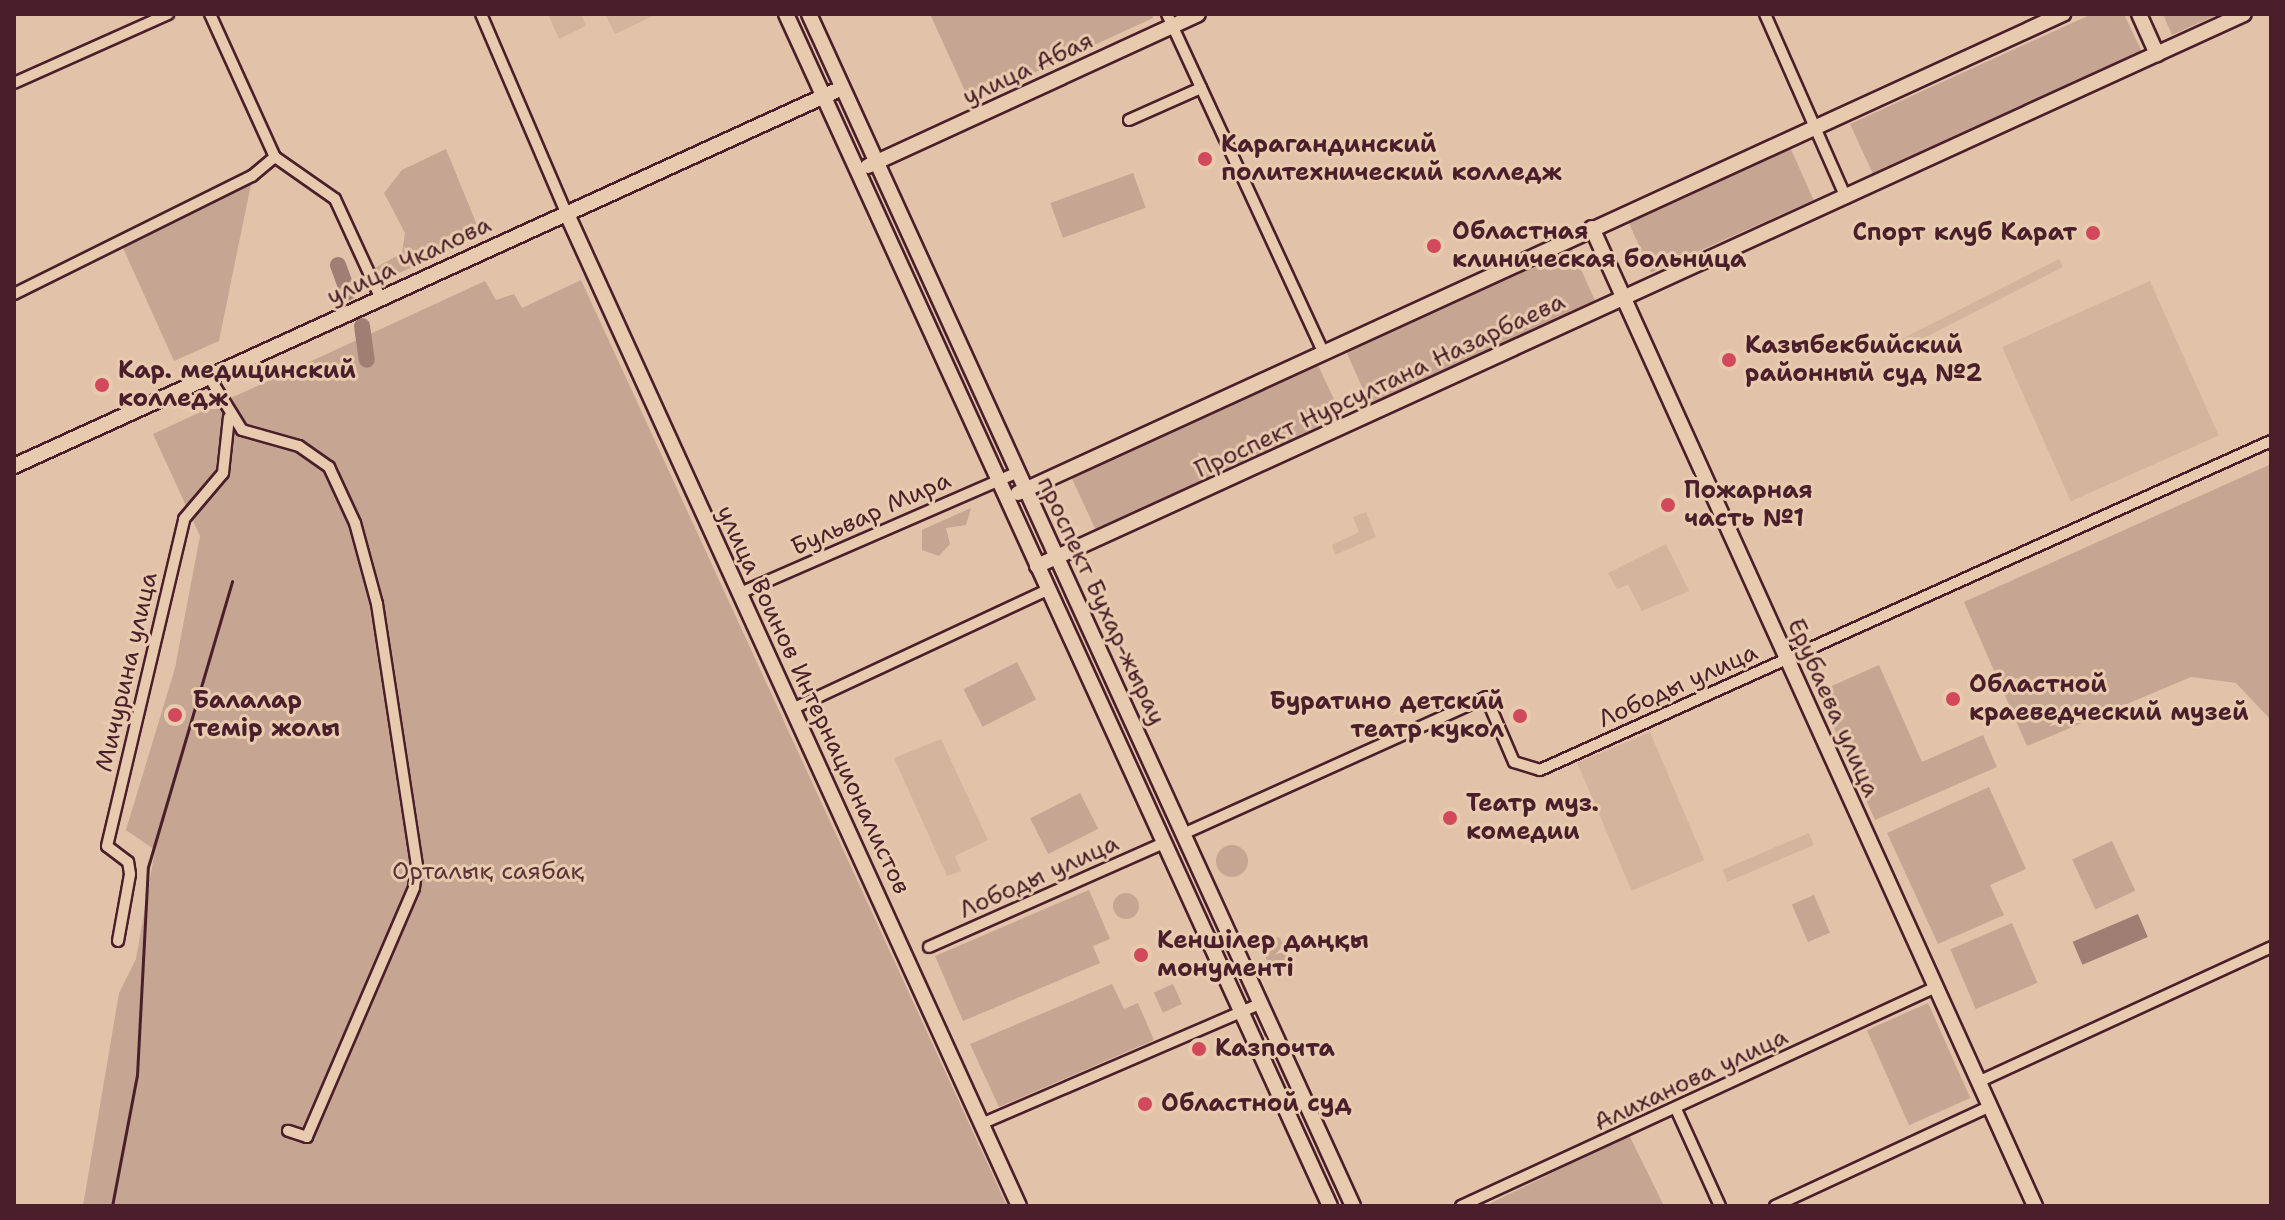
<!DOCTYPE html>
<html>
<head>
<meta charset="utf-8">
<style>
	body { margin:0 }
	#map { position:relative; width:2285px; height:1220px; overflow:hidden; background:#e2c3a9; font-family:"Shantell Sans",sans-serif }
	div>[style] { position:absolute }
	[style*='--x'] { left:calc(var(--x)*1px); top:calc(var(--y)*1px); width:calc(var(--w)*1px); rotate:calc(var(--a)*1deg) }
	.built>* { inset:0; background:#d4b49d; transform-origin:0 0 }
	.green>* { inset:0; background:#c6a592; transform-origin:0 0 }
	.round { border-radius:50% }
	.water>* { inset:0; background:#a17e74; transform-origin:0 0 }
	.river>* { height:16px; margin:-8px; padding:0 8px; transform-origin:8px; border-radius:8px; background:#a17e74 }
	.roads { filter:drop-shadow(2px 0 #4a1f2b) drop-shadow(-2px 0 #4a1f2b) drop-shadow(0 2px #4a1f2b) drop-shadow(0 -2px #4a1f2b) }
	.minor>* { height:10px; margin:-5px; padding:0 5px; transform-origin:5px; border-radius:5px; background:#e8caae }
	.major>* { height:14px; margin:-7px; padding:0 7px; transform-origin:7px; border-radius:7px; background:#e8caae }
	.rail>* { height:3px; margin:-1.5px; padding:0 1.5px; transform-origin:1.5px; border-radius:1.5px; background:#4a1f2b }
	.dots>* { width:22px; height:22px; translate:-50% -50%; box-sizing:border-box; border:4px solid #e8caae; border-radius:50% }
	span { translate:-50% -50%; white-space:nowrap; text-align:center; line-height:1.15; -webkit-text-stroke:6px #e8caae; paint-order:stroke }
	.street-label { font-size:24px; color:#4a1f2b }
	.poi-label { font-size:24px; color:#4a1f2b; font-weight:700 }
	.left { translate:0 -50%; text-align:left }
	.right { translate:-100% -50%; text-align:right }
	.park-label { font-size:24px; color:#5d333a }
	.frame { position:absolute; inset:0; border:16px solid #4a1f2b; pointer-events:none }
</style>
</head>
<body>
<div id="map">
	<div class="built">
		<div style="clip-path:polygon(548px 14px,581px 14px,586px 26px,559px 39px)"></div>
		<div style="clip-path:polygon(605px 14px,657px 14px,615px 34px)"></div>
		<div style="left:2059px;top:259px;width:9px;height:177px;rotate:63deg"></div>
		<div style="left:2150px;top:281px;width:169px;height:162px;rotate:66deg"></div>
		<div style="clip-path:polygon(1366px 512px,1376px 537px,1335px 555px,1332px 545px,1359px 532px,1353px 517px)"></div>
		<div style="clip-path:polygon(1666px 544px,1689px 591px,1642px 611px,1628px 585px,1617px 589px,1608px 573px)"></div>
		<div style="left:1650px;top:732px;width:139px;height:79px;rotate:67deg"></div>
		<div style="clip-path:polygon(941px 739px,988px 840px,955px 856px,961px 871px,947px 876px,894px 758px)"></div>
		<div style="left:1809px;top:833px;width:13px;height:94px;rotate:67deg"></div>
	</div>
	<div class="green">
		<div style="clip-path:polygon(930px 14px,1152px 14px,1153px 18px,970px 102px)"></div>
		<div style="clip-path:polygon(2092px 14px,2124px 14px,2142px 52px,1873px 174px,1850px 124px)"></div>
		<div style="clip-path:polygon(2163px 14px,2219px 14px,2172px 35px)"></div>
		<div style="left:1790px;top:147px;width:58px;height:178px;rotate:66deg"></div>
		<div style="clip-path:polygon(446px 149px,481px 235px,382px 281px,375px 268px,402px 253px,405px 233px,384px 193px,402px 170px)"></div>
		<div style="left:1133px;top:173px;width:37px;height:88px;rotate:70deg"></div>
		<div style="clip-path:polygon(251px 184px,219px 341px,174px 361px,123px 248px)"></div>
		<div style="left:1572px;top:249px;width:59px;height:248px;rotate:66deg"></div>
		<div style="clip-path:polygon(581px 280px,1007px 1206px,83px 1206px,119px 993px,136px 959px,155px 850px,126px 830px,175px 668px,200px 536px,153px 434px,485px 281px,496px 300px,514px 294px,522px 308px)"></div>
		<div style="left:1317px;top:363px;width:62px;height:271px;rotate:65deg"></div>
		<div style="clip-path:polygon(2271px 464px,2271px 720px,2236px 683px,2191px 677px,2027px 746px,1964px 602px)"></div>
		<div style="clip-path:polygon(971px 508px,966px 525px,946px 528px,950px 544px,939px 556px,922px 550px,922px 530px)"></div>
		<div style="left:1017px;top:662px;width:42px;height:60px;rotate:63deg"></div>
		<div style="clip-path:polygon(1879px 665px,1922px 762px,1983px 735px,1997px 767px,1875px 820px,1818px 692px)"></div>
		<div style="clip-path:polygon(1989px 787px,2026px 869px,1990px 885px,2004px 915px,1938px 944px,1887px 833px)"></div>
		<div style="left:1080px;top:793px;width:40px;height:56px;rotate:63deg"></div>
		<div style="left:2112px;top:841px;width:55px;height:44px;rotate:65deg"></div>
		<div class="round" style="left:1216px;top:845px;width:32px;height:32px"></div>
		<div style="clip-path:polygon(1089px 890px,1110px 939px,1093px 946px,1100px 963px,963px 1021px,935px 956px)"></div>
		<div class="round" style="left:1113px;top:893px;width:26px;height:26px"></div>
		<div style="left:1814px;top:895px;width:41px;height:24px;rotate:67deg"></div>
		<div style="left:2012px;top:923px;width:65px;height:67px;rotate:67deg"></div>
		<div style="clip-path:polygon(1270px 935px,1280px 938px,1292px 966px,1274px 975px,1261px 948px)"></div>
		<div style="clip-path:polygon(1112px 984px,1124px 1009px,1138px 1003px,1154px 1040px,999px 1107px,970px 1044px)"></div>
		<div style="left:1173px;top:984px;width:22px;height:21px;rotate:66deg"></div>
		<div style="left:1928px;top:1003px;width:104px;height:67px;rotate:66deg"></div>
		<div style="clip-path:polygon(1629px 1135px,1664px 1206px,1492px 1206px,1491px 1203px)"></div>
	</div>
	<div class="water">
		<div style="left:2138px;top:914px;width:25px;height:71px;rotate:67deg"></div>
	</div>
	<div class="river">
		<div style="--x:338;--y:265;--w:29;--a:70"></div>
		<div style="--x:362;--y:326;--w:34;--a:82"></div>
	</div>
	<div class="roads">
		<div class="minor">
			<div style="--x:210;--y:14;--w:157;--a:65.6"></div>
			<div style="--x:275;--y:157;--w:73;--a:35"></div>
			<div style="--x:335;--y:199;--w:110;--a:65.3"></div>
			<div style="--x:481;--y:14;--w:215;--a:66.8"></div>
			<div style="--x:1167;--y:14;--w:372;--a:65.2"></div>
			<div style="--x:1765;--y:14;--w:201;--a:66.2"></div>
			<div style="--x:14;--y:83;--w:169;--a:-24.1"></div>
			<div style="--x:1129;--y:120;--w:79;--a:-24"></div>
			<div style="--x:14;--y:294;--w:266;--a:-26.4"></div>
			<div style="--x:252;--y:176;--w:30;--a:-40"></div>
			<div style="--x:209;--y:377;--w:62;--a:58.1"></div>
			<div style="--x:242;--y:430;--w:59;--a:15.7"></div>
			<div style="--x:299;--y:446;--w:37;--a:35"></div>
			<div style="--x:329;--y:467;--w:62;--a:65.1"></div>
			<div style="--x:355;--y:523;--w:84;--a:74.8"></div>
			<div style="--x:377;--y:604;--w:265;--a:81.3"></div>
			<div style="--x:417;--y:866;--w:22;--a:98"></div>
			<div style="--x:414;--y:888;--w:271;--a:113.3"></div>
			<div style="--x:307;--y:1137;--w:20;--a:-162"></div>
			<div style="--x:740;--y:593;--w:303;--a:-23.5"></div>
			<div style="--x:792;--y:709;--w:281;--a:-25"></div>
			<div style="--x:1183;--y:834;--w:333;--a:-24.3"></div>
			<div style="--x:1486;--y:697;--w:71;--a:66.7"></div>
			<div style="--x:1514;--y:762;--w:27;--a:17"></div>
			<div style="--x:1540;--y:770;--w:802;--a:-24.23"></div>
			<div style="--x:118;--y:941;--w:68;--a:-79.8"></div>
			<div style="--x:130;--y:874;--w:12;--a:-99"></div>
			<div style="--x:128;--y:862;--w:26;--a:-143"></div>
			<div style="--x:107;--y:846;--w:336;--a:-76.7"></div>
			<div style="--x:184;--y:519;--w:60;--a:-49.7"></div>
			<div style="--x:223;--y:473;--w:56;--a:-83.9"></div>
			<div style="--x:929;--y:947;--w:257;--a:-23.9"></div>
			<div style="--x:1978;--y:1082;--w:323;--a:-24.7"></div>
			<div style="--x:1676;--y:1109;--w:107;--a:65.6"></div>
			<div style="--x:981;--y:1124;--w:306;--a:-23.3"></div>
			<div style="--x:1461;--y:1206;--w:523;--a:-24.75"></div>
			<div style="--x:1775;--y:1206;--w:237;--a:-24.9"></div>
		</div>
		<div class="major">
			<div style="--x:786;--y:14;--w:1310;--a:65.47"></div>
			<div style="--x:809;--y:14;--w:1310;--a:65.47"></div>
			<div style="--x:2139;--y:14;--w:44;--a:65.8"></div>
			<div style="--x:868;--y:166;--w:363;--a:-24.7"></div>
			<div style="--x:566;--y:212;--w:1092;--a:65.5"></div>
			<div style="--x:1592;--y:228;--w:1074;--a:65.63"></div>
			<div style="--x:14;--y:466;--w:910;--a:-24.54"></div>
			<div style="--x:1018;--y:493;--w:1150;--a:-24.63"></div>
			<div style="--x:1037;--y:566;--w:1327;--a:-24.58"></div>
		</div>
	</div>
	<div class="rail">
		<div style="--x:112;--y:1206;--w:133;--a:-79.2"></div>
		<div style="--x:137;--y:1075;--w:208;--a:-87"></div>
		<div style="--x:148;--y:867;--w:298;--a:-73.6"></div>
	</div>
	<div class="dots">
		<div style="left:1205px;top:159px;background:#d1495b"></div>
		<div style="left:2093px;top:233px;background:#d1495b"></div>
		<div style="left:1434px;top:246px;background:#d1495b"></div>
		<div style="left:1729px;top:360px;background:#d1495b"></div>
		<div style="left:102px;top:385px;background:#d1495b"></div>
		<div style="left:1668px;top:505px;background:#d1495b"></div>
		<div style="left:1953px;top:699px;background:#d1495b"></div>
		<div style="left:175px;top:715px;background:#d1495b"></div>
		<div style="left:1520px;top:716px;background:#d1495b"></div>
		<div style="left:1450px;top:818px;background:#d1495b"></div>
		<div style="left:1141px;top:955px;background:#d1495b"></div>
		<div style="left:1199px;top:1049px;background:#d1495b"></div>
		<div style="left:1145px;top:1104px;background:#d1495b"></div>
	</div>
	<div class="street-label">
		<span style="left:1028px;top:69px;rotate:-25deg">улица Абая</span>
		<span style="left:409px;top:261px;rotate:-25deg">улица Чкалова</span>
		<span style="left:1380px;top:386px;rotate:-25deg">Проспект Нурсултана Назарбаева</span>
		<span style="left:871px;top:514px;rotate:-24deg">Бульвар Мира</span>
		<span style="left:1101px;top:601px;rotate:65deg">проспект Бухар-жырау</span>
		<span style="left:127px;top:672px;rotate:-77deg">Мичурина улица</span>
		<span style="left:1678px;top:686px;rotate:-24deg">Лободы улица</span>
		<span style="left:813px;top:700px;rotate:65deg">улица Воинов Интернационалистов</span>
		<span style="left:1833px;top:708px;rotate:66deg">Ерубаева улица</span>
		<span style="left:1039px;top:877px;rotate:-24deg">Лободы улица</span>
		<span style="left:1691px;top:1080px;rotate:-25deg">Алиханова улица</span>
	</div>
	<div class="poi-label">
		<span class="left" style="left:1221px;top:159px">Карагандинский<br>политехнический колледж</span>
		<span class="left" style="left:1452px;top:246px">Областная<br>клиническая больница</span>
		<span class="right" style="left:2077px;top:233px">Спорт клуб Карат</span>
		<span class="left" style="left:1745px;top:360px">Казыбекбийский<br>районный суд №2</span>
		<span class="left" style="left:118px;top:385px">Кар. медицинский<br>колледж</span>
		<span class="left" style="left:1684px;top:505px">Пожарная<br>часть №1</span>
		<span class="left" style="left:1969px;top:699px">Областной<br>краеведческий музей</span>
		<span class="left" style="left:193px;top:715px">Балалар<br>темір жолы</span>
		<span class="right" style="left:1504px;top:716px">Буратино детский<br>театр кукол</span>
		<span class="left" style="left:1466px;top:818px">Театр муз.<br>комедии</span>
		<span class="left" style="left:1157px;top:955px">Кеншілер даңқы<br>монументі</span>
		<span class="left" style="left:1215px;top:1049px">Казпочта</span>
		<span class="left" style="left:1161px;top:1104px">Областной суд</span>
	</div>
	<div class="park-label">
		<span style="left:488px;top:872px">Орталық саябақ</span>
	</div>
	<div class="frame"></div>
</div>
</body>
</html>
